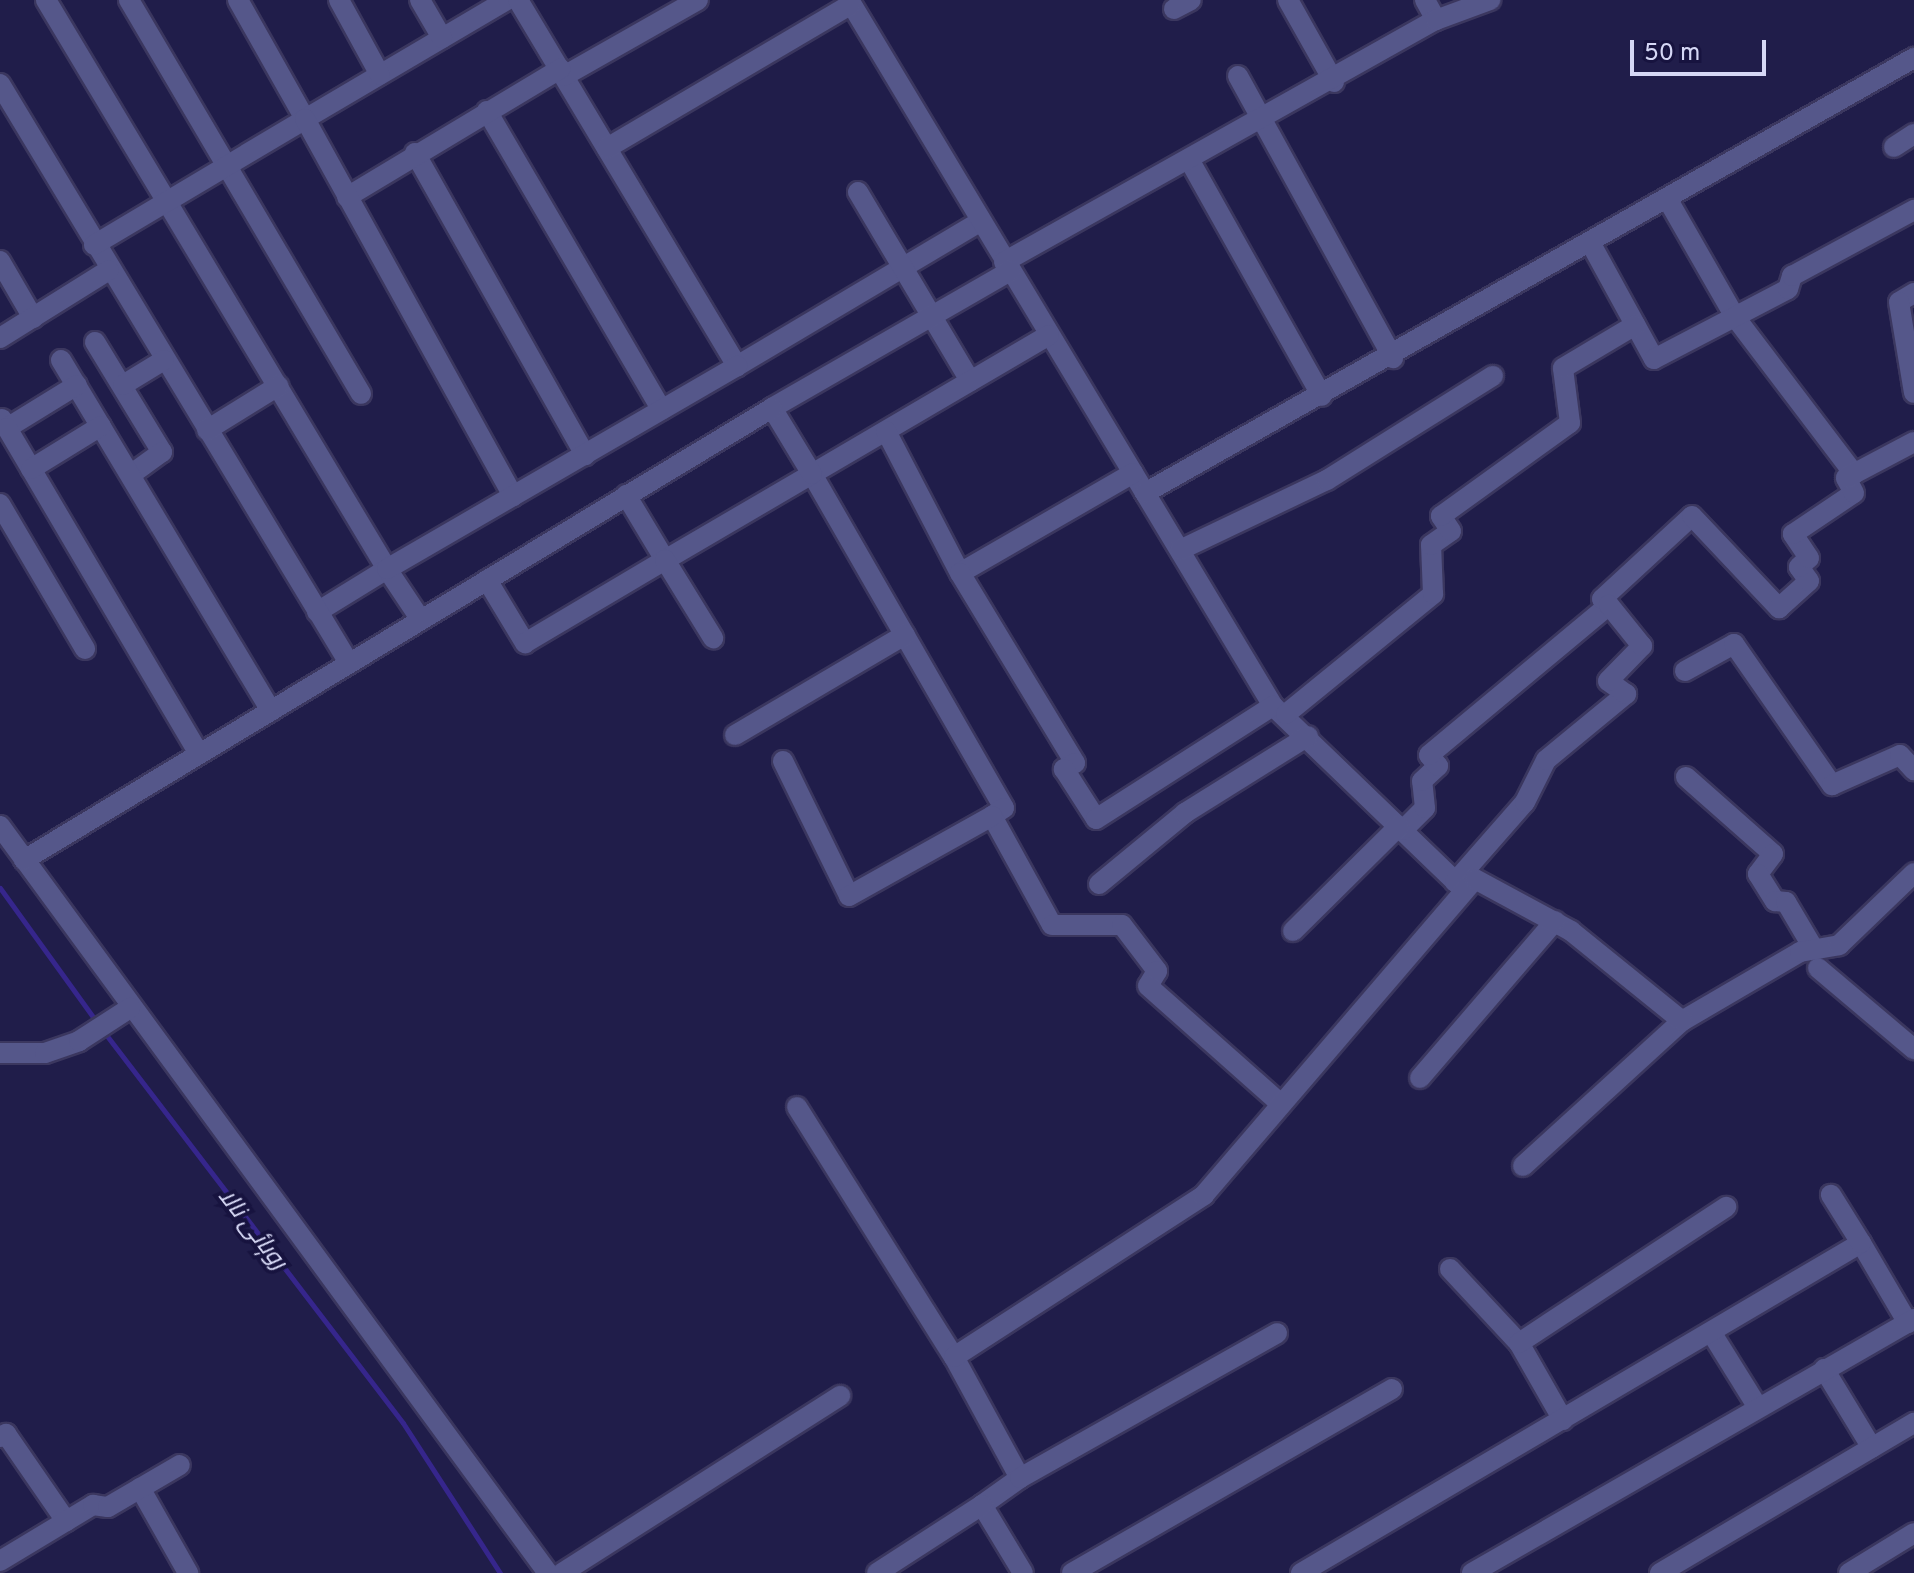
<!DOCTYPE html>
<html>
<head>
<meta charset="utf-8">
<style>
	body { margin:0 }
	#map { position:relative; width:1914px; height:1573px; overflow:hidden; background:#201d4a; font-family:Overpass,Cairo,sans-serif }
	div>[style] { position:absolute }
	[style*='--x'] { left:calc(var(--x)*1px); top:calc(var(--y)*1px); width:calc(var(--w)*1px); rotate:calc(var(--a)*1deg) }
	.stream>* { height:5px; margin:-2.5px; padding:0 2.5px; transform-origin:2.5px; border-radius:2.5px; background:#36268c }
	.roads { filter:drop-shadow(2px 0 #3b375f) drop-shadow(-2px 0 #3b375f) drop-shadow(0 2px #3b375f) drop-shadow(0 -2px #3b375f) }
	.minor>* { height:20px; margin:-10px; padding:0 10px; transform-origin:10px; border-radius:10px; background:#55578a }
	span { translate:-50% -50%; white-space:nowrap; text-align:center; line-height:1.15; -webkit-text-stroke:8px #17133f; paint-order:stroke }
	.water-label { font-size:24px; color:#dfe1fd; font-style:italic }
	.scale { position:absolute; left:1630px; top:40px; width:136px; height:36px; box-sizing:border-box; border:4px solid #d5d7f5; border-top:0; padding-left:10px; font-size:24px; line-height:28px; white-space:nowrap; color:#d5d7f5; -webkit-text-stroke:6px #17133f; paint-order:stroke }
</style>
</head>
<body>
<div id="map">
	<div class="stream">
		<div style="--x:0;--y:888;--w:168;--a:54.2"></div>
		<div style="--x:104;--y:1032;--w:492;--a:52.6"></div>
		<div style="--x:403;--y:1423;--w:179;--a:57.1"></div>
	</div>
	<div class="roads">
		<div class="minor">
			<div style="--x:46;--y:0;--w:663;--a:59.07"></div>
			<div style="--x:387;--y:569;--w:82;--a:148.4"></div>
			<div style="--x:129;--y:0;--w:457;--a:59.5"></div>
			<div style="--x:238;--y:0;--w:137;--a:60.6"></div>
			<div style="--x:305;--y:119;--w:234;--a:-30.5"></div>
			<div style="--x:339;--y:0;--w:85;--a:61.3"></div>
			<div style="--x:420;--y:0;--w:44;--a:59.9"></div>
			<div style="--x:518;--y:0;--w:427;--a:59.1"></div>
			<div style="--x:737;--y:366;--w:282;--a:-30.7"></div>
			<div style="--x:849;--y:0;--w:824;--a:59.01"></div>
			<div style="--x:1273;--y:706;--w:262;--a:43.9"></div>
			<div style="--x:1288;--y:0;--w:94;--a:60.7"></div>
			<div style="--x:1425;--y:0;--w:23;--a:61"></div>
			<div style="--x:1174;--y:9;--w:19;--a:-28"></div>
			<div style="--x:564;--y:76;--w:154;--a:-29.6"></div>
			<div style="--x:1238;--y:76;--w:322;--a:61.2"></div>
			<div style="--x:0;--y:84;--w:676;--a:58.92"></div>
			<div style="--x:487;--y:111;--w:346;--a:59.7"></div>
			<div style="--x:1894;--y:147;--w:24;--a:-33"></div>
			<div style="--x:607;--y:148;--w:283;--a:-30.5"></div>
			<div style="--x:415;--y:153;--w:347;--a:60.6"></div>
			<div style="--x:1191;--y:163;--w:267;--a:60.7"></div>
			<div style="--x:858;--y:192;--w:220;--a:59.3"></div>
			<div style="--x:347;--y:197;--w:249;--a:-31"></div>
			<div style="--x:1668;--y:200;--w:135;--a:60.2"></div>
			<div style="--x:1735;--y:317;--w:197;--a:52.8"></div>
			<div style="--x:1591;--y:244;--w:131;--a:61.3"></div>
			<div style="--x:1654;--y:359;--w:151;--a:-27.6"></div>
			<div style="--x:1788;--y:289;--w:14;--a:-73"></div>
			<div style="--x:1792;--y:276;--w:139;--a:-28.4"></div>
			<div style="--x:94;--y:245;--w:246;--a:-30.8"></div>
			<div style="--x:305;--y:119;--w:431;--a:61.1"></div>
			<div style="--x:0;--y:261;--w:66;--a:59.9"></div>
			<div style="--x:1004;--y:262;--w:495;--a:-29.3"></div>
			<div style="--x:1436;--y:20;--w:58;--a:-20.3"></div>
			<div style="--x:1914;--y:293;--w:17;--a:149"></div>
			<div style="--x:1899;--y:302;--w:92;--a:80.6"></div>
			<div style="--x:1049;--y:335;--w:275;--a:149.6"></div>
			<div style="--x:812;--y:474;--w:385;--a:60.1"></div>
			<div style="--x:1004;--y:808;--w:14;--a:146"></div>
			<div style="--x:992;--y:816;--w:124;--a:61.2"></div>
			<div style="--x:1052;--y:925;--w:70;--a:0"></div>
			<div style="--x:1122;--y:925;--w:58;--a:52.7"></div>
			<div style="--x:1157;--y:971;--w:17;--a:121"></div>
			<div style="--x:1148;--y:986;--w:178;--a:41.6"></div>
			<div style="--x:0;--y:338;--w:128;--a:-32"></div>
			<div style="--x:95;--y:342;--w:129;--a:58.7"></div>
			<div style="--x:162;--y:452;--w:39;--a:144"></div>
			<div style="--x:61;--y:360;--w:409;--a:59.1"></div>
			<div style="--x:123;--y:385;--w:48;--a:-31.4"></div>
			<div style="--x:2;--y:419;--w:10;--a:61"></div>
			<div style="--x:7;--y:428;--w:82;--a:-31.6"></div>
			<div style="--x:7;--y:428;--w:378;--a:59.5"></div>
			<div style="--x:207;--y:430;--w:84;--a:-31.8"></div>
			<div style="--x:886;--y:431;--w:160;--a:62.5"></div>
			<div style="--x:960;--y:573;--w:200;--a:-30"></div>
			<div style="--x:31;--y:469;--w:82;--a:-31.6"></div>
			<div style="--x:1145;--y:493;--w:884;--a:-29.5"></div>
			<div style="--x:626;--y:495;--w:76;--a:59"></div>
			<div style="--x:665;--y:560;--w:170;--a:-30.3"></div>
			<div style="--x:812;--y:474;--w:77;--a:-121.2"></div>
			<div style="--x:772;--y:408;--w:275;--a:-29.9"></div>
			<div style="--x:0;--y:504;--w:168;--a:59.6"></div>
			<div style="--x:1180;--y:550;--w:163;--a:-25.5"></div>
			<div style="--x:1327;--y:480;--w:196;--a:-32.1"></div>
			<div style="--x:960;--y:573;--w:222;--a:58.8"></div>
			<div style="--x:1075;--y:763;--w:13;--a:151"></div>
			<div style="--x:1064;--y:769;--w:59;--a:57.4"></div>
			<div style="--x:1096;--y:819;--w:210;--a:-32.6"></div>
			<div style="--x:487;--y:580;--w:74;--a:58.9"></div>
			<div style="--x:525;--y:643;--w:163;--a:-30.7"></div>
			<div style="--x:665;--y:560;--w:92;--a:58.4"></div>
			<div style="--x:421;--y:620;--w:61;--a:-123.7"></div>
			<div style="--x:387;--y:569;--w:405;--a:-30.1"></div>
			<div style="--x:1685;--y:671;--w:56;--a:-28.9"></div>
			<div style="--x:1734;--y:644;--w:172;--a:55.2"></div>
			<div style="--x:1832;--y:785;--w:74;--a:-23.8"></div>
			<div style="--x:1900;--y:755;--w:21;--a:47"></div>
			<div style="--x:1286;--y:714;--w:190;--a:-39.2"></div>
			<div style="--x:1433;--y:594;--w:49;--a:-92.3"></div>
			<div style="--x:1431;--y:545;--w:24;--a:-35"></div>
			<div style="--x:1451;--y:531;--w:18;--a:-124"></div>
			<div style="--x:1441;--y:516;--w:159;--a:-35.8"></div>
			<div style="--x:1570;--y:423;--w:55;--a:-97.3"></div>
			<div style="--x:1563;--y:368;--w:84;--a:-30.8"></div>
			<div style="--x:735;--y:735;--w:197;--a:-30.5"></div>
			<div style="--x:783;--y:761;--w:150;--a:63.9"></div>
			<div style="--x:849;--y:896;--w:164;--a:-29.2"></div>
			<div style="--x:1686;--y:777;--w:116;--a:41.5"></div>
			<div style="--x:1773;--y:854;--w:25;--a:127"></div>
			<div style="--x:1758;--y:874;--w:32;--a:58"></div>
			<div style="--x:1775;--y:901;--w:11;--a:5"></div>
			<div style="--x:1786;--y:902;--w:51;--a:59.4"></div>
			<div style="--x:0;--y:826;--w:926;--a:53.74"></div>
			<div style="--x:1403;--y:830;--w:31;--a:-45"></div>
			<div style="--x:1425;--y:808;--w:27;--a:-96"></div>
			<div style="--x:1422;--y:781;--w:22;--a:-43"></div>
			<div style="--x:1438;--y:766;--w:14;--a:-129"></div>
			<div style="--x:1429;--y:755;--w:234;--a:-39.8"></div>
			<div style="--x:1609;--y:605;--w:9;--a:-139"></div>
			<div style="--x:1602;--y:599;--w:122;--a:-42.7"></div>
			<div style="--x:1692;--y:516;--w:127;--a:46.6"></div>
			<div style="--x:1779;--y:608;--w:40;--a:-42"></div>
			<div style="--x:1809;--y:581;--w:17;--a:-126"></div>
			<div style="--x:1799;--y:567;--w:13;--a:-42"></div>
			<div style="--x:1809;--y:558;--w:29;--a:-124"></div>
			<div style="--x:1793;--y:534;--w:73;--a:-33.9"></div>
			<div style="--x:1854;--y:493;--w:17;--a:-118"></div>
			<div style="--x:1846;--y:478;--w:77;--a:-27.9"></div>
			<div style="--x:24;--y:860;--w:874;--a:-31.14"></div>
			<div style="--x:1455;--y:882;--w:106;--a:-48.8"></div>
			<div style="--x:1525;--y:802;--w:47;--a:-63.4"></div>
			<div style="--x:1546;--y:760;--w:104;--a:-39.5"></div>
			<div style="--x:1626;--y:694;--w:22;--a:-144"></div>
			<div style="--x:1608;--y:681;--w:49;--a:-45.8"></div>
			<div style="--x:1642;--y:646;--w:53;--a:-128.8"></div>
			<div style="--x:1099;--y:884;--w:112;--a:-39.5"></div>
			<div style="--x:1185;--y:813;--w:145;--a:-32"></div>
			<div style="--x:1293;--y:931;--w:149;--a:-44.7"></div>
			<div style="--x:1818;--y:968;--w:126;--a:40.2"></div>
			<div style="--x:0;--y:1053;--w:45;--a:0"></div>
			<div style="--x:45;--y:1053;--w:36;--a:-19"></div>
			<div style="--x:79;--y:1041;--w:61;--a:-32.9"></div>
			<div style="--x:1420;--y:1078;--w:207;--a:-49.3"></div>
			<div style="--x:797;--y:1107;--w:295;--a:57.9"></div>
			<div style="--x:954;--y:1357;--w:138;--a:61.4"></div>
			<div style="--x:1020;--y:1478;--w:47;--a:144.6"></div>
			<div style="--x:982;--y:1505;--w:79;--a:58.9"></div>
			<div style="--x:1523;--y:1166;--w:215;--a:-42.4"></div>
			<div style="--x:1682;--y:1021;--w:137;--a:-30.3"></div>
			<div style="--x:1800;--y:952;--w:40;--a:-10"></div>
			<div style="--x:1839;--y:945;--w:104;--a:-43.8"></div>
			<div style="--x:1861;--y:1243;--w:93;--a:59.6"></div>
			<div style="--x:1450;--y:1269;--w:101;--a:47"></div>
			<div style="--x:1711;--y:1332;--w:87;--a:58.1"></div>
			<div style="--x:954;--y:1357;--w:298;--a:-32.9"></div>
			<div style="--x:1204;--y:1195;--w:416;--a:-49.4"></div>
			<div style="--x:1475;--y:879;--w:109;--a:28.4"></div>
			<div style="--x:1571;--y:931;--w:143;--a:39"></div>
			<div style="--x:1824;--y:1369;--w:92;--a:58.7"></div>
			<div style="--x:1563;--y:1420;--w:89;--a:-119.7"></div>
			<div style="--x:1519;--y:1343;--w:248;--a:-33.3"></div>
			<div style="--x:0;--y:1437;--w:7;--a:-27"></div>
			<div style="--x:6;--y:1434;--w:106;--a:55.4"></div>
			<div style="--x:1020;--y:1478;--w:295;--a:-29.4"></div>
			<div style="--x:140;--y:1488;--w:98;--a:60.5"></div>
			<div style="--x:0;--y:1561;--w:109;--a:-31.1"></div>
			<div style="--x:93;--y:1505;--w:15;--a:8"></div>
			<div style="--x:108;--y:1507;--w:83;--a:-30.3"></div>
			<div style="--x:562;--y:1573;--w:330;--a:-32.5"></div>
			<div style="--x:877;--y:1573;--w:125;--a:-32.9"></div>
			<div style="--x:1072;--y:1573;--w:369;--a:-29.9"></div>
			<div style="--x:1301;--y:1573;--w:650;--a:-30.51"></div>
			<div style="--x:1861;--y:1243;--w:57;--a:-122"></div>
			<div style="--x:1472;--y:1573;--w:510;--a:-29.88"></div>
			<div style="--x:1660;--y:1573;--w:295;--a:-30.6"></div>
			<div style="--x:1849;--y:1573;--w:76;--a:-31.6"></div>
		</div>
	</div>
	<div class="water-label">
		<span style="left:251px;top:1230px;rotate:52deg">روہائی نالا</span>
	</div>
	<div class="scale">50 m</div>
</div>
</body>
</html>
